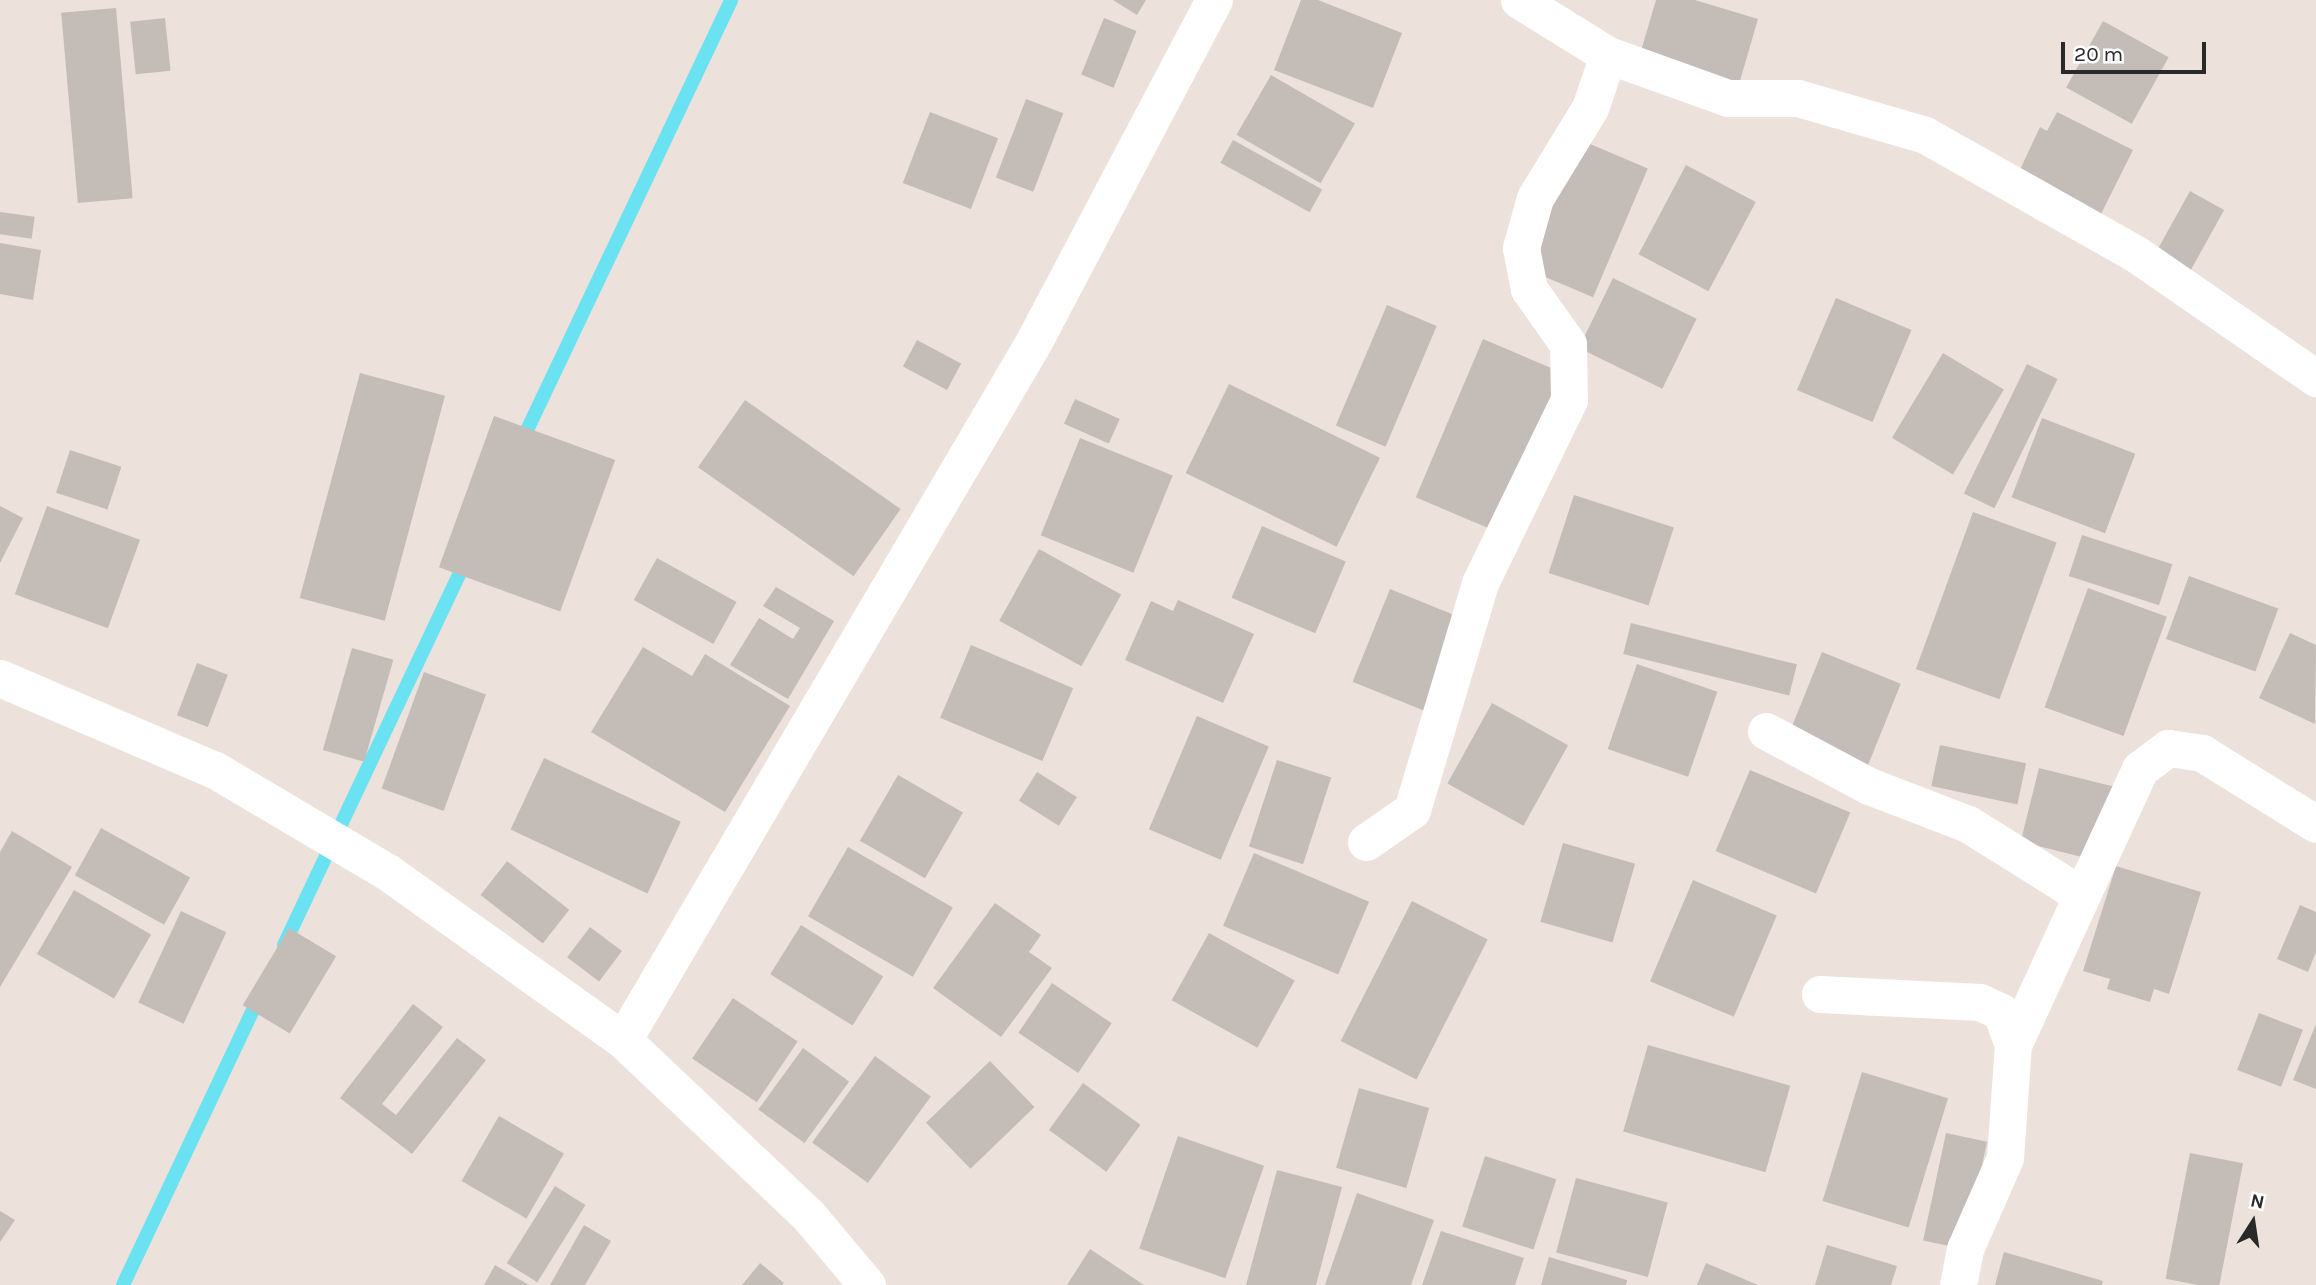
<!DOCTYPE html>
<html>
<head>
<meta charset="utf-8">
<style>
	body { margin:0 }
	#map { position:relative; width:2316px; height:1285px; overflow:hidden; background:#ece2db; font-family:Karla,sans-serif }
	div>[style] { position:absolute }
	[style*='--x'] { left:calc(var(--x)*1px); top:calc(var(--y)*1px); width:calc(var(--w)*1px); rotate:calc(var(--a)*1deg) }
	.stream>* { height:14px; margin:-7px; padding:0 7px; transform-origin:7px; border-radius:7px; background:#6be2f1 }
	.building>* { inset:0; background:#c4bcb7; transform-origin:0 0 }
	.street>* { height:37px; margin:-18.5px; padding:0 18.5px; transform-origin:18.5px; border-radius:18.5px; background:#fff }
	span { translate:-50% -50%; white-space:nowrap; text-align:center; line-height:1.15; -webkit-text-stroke:7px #fff; paint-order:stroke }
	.north { position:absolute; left:2218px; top:1187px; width:70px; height:70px; -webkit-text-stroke:5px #fff; paint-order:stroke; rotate:12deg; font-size:19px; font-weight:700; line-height:28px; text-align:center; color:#292929 }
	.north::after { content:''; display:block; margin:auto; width:24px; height:32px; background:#292929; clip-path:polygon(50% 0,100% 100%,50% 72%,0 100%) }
	.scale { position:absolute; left:2061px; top:42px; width:145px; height:32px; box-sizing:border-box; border:4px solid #292929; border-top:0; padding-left:9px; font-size:21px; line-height:24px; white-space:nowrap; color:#292929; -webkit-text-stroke:5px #fff; paint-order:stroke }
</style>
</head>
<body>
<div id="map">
	<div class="stream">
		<div style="--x:520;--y:445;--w:492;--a:-64.6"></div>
		<div style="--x:284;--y:945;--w:428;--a:-64.7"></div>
		<div style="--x:123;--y:1285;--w:321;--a:-64.7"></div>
	</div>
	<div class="building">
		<div style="clip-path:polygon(1113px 0,1146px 0,1137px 15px)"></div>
		<div style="clip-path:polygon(1301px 0,1318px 0,1402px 33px,1373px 108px,1274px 70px)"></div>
		<div style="clip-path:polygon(1656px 0,1695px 0,1758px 19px,1735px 98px,1636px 68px)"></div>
		<div style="left:116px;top:8px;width:191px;height:55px;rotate:85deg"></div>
		<div style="left:165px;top:18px;width:53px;height:35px;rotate:84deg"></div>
		<div style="left:1104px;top:18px;width:35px;height:61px;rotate:22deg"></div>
		<div style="left:2103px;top:21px;width:75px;height:76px;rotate:29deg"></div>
		<div style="left:1271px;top:75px;width:97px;height:69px;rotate:30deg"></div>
		<div style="left:1026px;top:99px;width:40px;height:84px;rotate:21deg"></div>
		<div style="left:930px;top:112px;width:73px;height:76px;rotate:21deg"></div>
		<div style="clip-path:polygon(2057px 112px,2133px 150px,2089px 238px,2017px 176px,2040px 127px,2047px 131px)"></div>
		<div style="left:1576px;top:138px;width:78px;height:140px;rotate:23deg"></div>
		<div style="left:1233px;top:140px;width:102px;height:26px;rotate:29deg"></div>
		<div style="left:1686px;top:165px;width:79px;height:101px;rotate:28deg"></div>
		<div style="left:2190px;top:191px;width:39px;height:75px;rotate:29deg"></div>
		<div style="left:0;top:212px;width:35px;height:22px;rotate:8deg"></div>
		<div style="clip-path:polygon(0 243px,41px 250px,33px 300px,0 294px)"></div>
		<div style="left:1613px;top:278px;width:93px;height:78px;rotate:26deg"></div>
		<div style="left:1836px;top:298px;width:82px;height:100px;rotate:23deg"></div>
		<div style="left:1387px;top:305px;width:54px;height:131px;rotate:23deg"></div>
		<div style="left:1483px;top:339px;width:92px;height:172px;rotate:23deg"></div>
		<div style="left:917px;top:340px;width:50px;height:30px;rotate:28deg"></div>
		<div style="left:1943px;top:353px;width:71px;height:99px;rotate:31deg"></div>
		<div style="left:2027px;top:364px;width:34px;height:144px;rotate:26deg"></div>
		<div style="left:360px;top:373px;width:88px;height:233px;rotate:15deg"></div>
		<div style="left:1229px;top:384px;width:168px;height:99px;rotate:26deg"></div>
		<div style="left:1075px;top:399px;width:49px;height:27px;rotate:24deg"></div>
		<div style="left:745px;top:400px;width:190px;height:82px;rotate:35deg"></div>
		<div style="left:494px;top:416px;width:129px;height:161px;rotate:20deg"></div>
		<div style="left:2042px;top:418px;width:100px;height:85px;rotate:21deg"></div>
		<div style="left:1080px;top:438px;width:100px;height:105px;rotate:22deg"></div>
		<div style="left:70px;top:450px;width:54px;height:45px;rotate:18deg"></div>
		<div style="left:1574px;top:495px;width:105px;height:82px;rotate:18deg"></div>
		<div style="clip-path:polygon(0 506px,23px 518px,0 563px)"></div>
		<div style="left:47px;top:506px;width:99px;height:94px;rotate:20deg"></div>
		<div style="left:1973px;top:512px;width:89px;height:167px;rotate:20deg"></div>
		<div style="left:1262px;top:526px;width:91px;height:78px;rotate:23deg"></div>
		<div style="left:2082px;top:535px;width:95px;height:43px;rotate:18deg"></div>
		<div style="left:1039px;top:549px;width:94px;height:82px;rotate:29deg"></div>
		<div style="left:657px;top:558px;width:91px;height:48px;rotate:29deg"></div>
		<div style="left:2189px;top:576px;width:95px;height:67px;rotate:20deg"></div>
		<div style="clip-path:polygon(776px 587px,834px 621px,788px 699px,730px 665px,759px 618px,793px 639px,800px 628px,763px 606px)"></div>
		<div style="left:2088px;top:588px;width:84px;height:127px;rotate:20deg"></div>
		<div style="left:1390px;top:589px;width:88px;height:100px;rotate:22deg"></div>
		<div style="clip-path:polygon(1178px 600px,1254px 634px,1223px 703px,1125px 660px,1151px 601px,1173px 611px)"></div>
		<div style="left:1631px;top:623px;width:171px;height:32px;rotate:14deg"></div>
		<div style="clip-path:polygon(2290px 633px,2316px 645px,2315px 724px,2259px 698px)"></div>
		<div style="left:971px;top:645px;width:111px;height:79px;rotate:23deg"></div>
		<div style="clip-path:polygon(643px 647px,692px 676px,705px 654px,790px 706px,725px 812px,591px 732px)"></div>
		<div style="left:352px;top:648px;width:43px;height:106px;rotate:16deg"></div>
		<div style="left:1822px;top:652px;width:85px;height:93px;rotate:22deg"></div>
		<div style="left:197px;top:663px;width:33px;height:56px;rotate:21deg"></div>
		<div style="left:1637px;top:664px;width:85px;height:90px;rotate:19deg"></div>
		<div style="left:424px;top:672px;width:66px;height:124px;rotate:20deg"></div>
		<div style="left:1492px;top:703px;width:87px;height:92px;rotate:29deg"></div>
		<div style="left:1197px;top:716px;width:78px;height:123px;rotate:23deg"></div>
		<div style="left:1940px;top:745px;width:88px;height:42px;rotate:12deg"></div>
		<div style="left:544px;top:758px;width:151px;height:79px;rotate:25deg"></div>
		<div style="left:1277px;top:760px;width:57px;height:91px;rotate:18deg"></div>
		<div style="left:2039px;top:768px;width:86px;height:76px;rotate:14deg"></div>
		<div style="left:1750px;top:770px;width:109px;height:88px;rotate:23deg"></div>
		<div style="left:1037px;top:772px;width:47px;height:34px;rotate:32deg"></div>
		<div style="left:898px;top:775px;width:75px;height:76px;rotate:30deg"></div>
		<div style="left:101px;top:828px;width:102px;height:54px;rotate:29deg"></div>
		<div style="clip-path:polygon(12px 831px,72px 867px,0 987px,0 852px)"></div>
		<div style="left:1563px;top:843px;width:75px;height:82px;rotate:16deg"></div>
		<div style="left:848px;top:847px;width:121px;height:80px;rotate:30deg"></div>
		<div style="left:1254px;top:853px;width:125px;height:79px;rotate:23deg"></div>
		<div style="left:507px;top:861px;width:79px;height:43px;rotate:38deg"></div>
		<div style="clip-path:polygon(2116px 866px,2201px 892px,2169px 994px,2154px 989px,2150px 1002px,2107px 989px,2110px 979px,2083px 971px)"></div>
		<div style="left:1693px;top:880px;width:91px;height:110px;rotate:23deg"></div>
		<div style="left:74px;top:890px;width:89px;height:74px;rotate:30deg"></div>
		<div style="left:1412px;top:901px;width:85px;height:157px;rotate:27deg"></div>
		<div style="clip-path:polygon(995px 903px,1041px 935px,1029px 952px,1052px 968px,1001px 1037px,933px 988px)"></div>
		<div style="clip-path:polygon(2300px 905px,2316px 912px,2316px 952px,2308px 972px,2277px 959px)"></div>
		<div style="left:181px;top:911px;width:50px;height:101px;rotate:25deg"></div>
		<div style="left:801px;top:925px;width:97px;height:58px;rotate:32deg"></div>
		<div style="left:590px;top:927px;width:40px;height:38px;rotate:37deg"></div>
		<div style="left:289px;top:928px;width:55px;height:90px;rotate:31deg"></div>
		<div style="left:1209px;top:933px;width:98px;height:77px;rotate:29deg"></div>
		<div style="left:1052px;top:983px;width:72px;height:60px;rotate:34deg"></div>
		<div style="left:733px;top:998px;width:78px;height:73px;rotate:34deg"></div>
		<div style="clip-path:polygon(413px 1004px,443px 1027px,382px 1104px,396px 1115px,457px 1038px,486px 1060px,412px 1154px,340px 1098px)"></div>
		<div style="left:2259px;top:1013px;width:47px;height:61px;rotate:21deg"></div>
		<div style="clip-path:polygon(2316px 1024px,2316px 1089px,2293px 1080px)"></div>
		<div style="left:1648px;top:1045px;width:148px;height:90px;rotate:16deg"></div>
		<div style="left:803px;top:1048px;width:57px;height:76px;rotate:36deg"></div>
		<div style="left:875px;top:1056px;width:69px;height:107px;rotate:36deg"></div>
		<div style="left:990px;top:1061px;width:64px;height:89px;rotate:46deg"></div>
		<div style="left:1862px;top:1072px;width:90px;height:135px;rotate:17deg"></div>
		<div style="left:1083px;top:1083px;width:71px;height:58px;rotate:36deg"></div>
		<div style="left:1359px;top:1088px;width:73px;height:83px;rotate:16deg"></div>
		<div style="left:499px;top:1116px;width:75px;height:75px;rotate:30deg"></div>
		<div style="left:1946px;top:1133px;width:42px;height:110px;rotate:12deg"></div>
		<div style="left:1178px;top:1136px;width:91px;height:119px;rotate:19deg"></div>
		<div style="left:2190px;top:1153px;width:54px;height:128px;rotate:11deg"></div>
		<div style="left:1485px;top:1156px;width:75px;height:74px;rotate:18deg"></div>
		<div style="clip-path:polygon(1277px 1170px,1342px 1187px,1316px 1285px,1246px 1285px)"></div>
		<div style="left:1576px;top:1178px;width:95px;height:77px;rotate:15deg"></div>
		<div style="left:555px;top:1186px;width:36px;height:91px;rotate:32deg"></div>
		<div style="clip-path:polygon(1357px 1193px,1434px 1220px,1411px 1285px,1325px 1285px)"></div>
		<div style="clip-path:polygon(0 1211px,15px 1220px,0 1242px)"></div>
		<div style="clip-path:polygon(584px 1225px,611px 1241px,585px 1285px,550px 1285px)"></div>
		<div style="clip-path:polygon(1441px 1231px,1524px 1258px,1515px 1285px,1422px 1285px)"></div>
		<div style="clip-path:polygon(1827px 1245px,1897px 1266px,1891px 1285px,1815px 1285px)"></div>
		<div style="clip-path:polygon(1090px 1249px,1144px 1285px,1067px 1285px)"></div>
		<div style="clip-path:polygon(2004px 1252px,2103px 1281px,2102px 1285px,1995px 1285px)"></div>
		<div style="clip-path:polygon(1549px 1257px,1627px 1280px,1626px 1285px,1541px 1285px)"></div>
		<div style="clip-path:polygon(760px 1263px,784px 1283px,782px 1285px,742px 1285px)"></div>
		<div style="clip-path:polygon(1706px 1263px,1758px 1285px,1697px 1285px)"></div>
		<div style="clip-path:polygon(495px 1265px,529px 1285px,484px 1285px)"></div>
	</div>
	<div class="street">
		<div style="--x:1519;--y:0;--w:105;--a:31.7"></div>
		<div style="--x:1608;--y:55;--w:127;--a:19.7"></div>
		<div style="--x:1728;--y:98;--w:70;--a:0"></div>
		<div style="--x:1798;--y:98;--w:132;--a:16.2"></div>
		<div style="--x:1925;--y:135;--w:242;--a:29.4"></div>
		<div style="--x:2136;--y:254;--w:219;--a:34.6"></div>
		<div style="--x:0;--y:678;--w:234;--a:23.2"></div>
		<div style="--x:215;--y:770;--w:199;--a:30.6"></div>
		<div style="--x:386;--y:871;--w:291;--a:35.5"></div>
		<div style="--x:623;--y:1040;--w:255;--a:43.4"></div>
		<div style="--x:808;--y:1215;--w:92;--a:49.9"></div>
		<div style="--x:1766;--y:731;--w:117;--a:28.1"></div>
		<div style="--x:1869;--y:786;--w:106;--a:21"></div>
		<div style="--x:1968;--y:824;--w:132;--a:32"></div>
		<div style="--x:1366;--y:842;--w:56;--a:-34.8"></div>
		<div style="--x:1412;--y:810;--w:237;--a:-73.3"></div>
		<div style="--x:1480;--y:583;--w:203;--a:-64.1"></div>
		<div style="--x:1569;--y:400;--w:56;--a:-91"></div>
		<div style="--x:1568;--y:344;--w:67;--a:-125.3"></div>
		<div style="--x:1529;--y:289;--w:42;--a:-101"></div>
		<div style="--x:1521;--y:248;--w:52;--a:-74.4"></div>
		<div style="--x:1535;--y:198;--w:105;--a:-58.6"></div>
		<div style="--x:1590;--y:108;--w:56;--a:-71.2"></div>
		<div style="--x:1820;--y:994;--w:160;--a:2.9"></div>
		<div style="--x:1980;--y:1002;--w:23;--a:25"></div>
		<div style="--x:2001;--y:1012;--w:35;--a:70"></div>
		<div style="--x:623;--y:1040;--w:809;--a:-59.53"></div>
		<div style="--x:1033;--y:343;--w:388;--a:-62.2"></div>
		<div style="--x:1958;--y:1285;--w:37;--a:-79"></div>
		<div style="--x:1965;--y:1249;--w:99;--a:-66.3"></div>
		<div style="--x:2005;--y:1158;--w:113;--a:-86"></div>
		<div style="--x:2013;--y:1045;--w:304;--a:-65.3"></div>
		<div style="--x:2140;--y:769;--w:35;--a:-37"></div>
		<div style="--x:2168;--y:748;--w:34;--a:8"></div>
		<div style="--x:2202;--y:753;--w:134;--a:31.9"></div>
	</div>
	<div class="north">N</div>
	<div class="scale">20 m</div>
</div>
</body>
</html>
